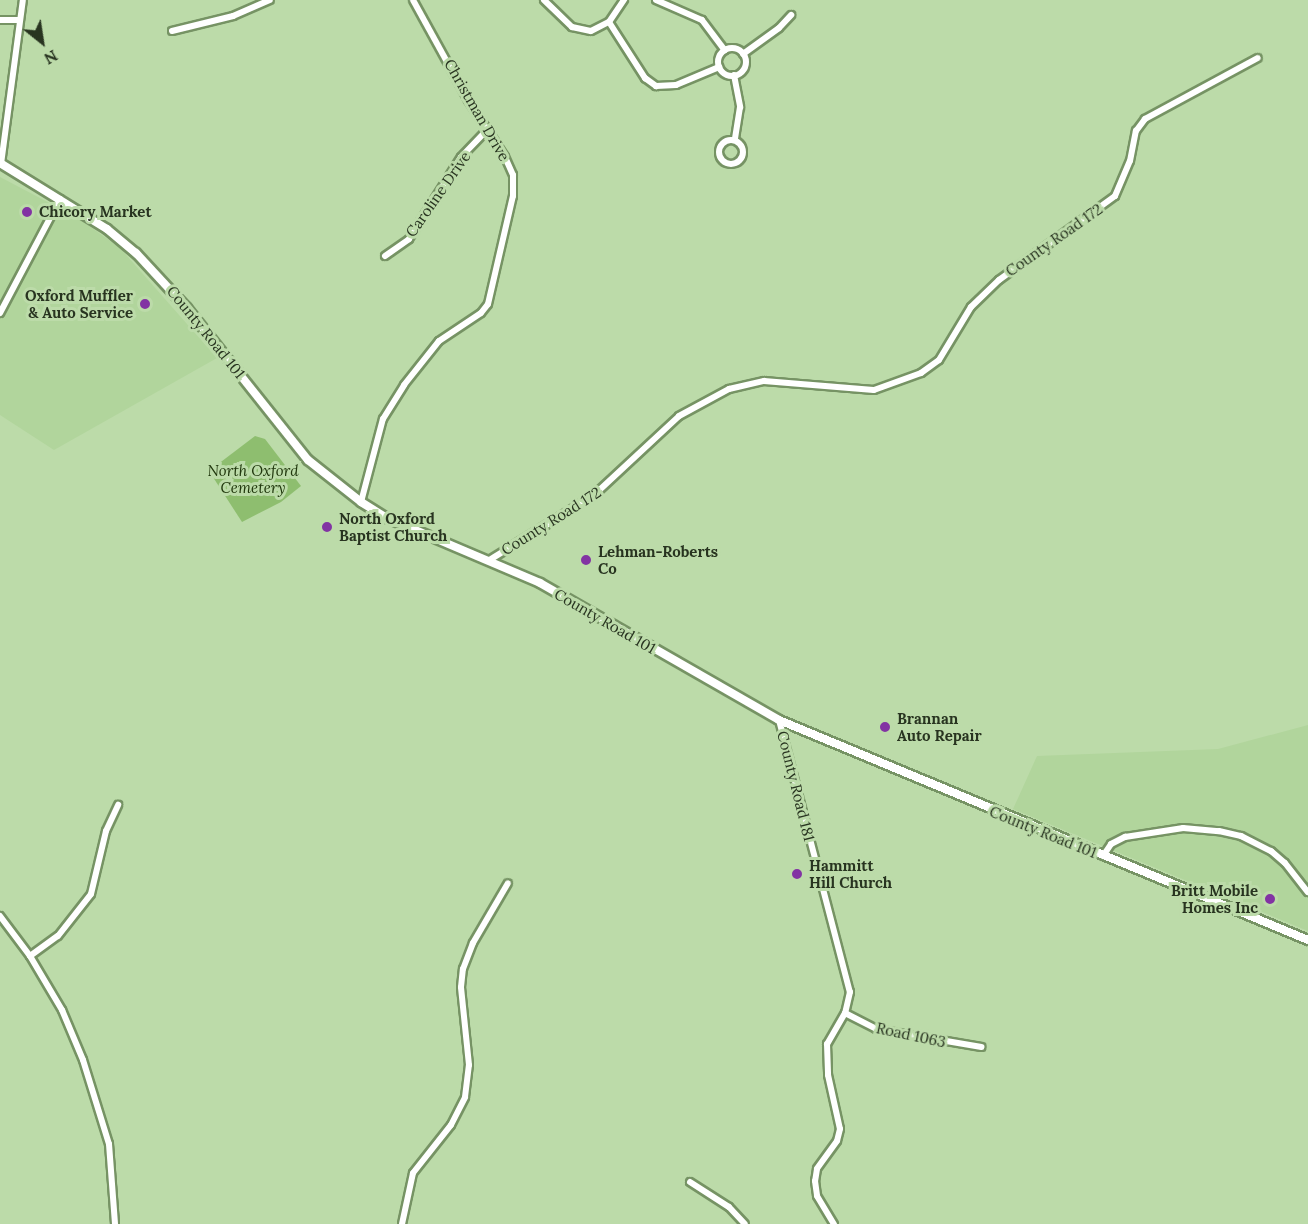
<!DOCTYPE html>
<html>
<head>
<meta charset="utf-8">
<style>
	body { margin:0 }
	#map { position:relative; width:1308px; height:1224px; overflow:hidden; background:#bcdba9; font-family:Lora,serif }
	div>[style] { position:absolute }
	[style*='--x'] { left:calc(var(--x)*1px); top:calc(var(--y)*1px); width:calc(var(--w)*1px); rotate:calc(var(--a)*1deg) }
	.built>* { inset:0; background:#b1d59c }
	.green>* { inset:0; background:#8ebe6f }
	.roads { filter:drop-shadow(2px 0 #769364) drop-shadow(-2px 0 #769364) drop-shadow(0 2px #769364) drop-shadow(0 -2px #769364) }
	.street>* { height:6px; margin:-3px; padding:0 3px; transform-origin:3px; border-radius:3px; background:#fff }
	.street>.ring { margin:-3px; padding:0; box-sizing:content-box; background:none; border:6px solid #fff; border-radius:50% }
	.secondary>* { height:8px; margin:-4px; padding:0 4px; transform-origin:4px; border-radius:4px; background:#fff }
	.dots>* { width:16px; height:16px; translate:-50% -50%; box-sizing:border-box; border:3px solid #bcdba9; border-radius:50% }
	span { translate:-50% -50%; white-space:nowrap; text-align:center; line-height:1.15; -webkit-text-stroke:6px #bcdba9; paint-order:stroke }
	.street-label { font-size:15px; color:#283420 }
	.poi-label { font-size:15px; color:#283420; font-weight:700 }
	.left { translate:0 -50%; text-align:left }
	.right { translate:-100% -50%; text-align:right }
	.park-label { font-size:15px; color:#20370d; font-style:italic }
	.north { position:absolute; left:12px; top:12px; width:60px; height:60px; -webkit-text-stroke:4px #bcdba9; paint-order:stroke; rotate:150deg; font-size:16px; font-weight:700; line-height:24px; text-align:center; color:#283420 }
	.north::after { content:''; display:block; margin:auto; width:21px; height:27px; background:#283420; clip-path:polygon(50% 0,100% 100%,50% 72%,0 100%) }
</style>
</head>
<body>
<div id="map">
	<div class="built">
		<div style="clip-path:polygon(0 177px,78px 218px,120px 248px,217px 358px,54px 450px,0 415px)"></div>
		<div style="clip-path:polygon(1308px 725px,1308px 931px,1013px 809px,1037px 756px,1218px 749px)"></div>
	</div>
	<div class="green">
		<div style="clip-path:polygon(255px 436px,265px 439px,301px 486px,281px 502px,242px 522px,209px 471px)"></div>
	</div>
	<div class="roads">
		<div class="street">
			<div style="--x:544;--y:0;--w:39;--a:44"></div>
			<div style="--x:572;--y:27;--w:19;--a:12"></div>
			<div style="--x:591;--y:31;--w:20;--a:-27"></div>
			<div style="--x:609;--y:22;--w:27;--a:-56"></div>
			<div style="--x:656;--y:0;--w:50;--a:23.5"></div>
			<div style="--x:702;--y:20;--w:38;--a:53"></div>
			<div style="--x:0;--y:20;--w:19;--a:0"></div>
			<div style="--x:609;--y:22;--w:67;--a:57.3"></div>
			<div style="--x:645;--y:78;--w:14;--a:36"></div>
			<div style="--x:656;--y:86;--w:20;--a:-3"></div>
			<div style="--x:676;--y:85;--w:47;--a:-22.7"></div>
			<div style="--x:172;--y:31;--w:63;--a:-13.8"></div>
			<div style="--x:233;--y:16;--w:40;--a:-23.4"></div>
			<div class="ring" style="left:718px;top:48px;width:22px;height:22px"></div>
			<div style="--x:743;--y:54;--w:44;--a:-35.8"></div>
			<div style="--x:779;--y:28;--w:18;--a:-47"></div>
			<div style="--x:734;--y:75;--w:33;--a:79"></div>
			<div style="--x:740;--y:107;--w:33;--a:99"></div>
			<div class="ring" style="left:719px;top:140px;width:18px;height:18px"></div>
			<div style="--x:1;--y:164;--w:165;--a:-82.4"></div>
			<div style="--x:385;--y:256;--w:29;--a:-35"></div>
			<div style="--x:409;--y:239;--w:97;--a:-57.6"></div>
			<div style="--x:461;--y:157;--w:39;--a:-46"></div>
			<div style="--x:0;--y:313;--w:129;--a:-62.2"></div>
			<div style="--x:361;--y:502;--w:86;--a:-75.2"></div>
			<div style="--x:383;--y:419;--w:40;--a:-58"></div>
			<div style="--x:404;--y:385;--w:56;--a:-51.5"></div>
			<div style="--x:439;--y:341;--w:50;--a:-33.7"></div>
			<div style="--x:481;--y:313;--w:11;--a:-52"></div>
			<div style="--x:488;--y:304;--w:111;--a:-77"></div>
			<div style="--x:513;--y:196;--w:21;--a:-90"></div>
			<div style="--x:513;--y:175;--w:20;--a:-114"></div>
			<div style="--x:505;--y:157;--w:68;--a:-123"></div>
			<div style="--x:468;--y:100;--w:114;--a:-118.8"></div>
			<div style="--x:491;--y:559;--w:120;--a:-31.7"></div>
			<div style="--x:593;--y:496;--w:117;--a:-42.9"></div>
			<div style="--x:679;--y:416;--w:57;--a:-28.4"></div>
			<div style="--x:729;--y:389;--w:36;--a:-13"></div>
			<div style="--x:764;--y:381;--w:110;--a:4.7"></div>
			<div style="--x:874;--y:390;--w:50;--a:-19.9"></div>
			<div style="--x:921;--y:373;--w:22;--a:-36"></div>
			<div style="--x:939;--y:360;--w:62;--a:-58.9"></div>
			<div style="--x:971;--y:307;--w:39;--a:-44"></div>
			<div style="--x:999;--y:280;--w:143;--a:-35.9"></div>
			<div style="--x:1115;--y:196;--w:38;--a:-67"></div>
			<div style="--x:1130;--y:161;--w:31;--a:-79"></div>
			<div style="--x:1136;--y:131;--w:15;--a:-53"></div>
			<div style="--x:1145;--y:119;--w:128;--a:-28.4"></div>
			<div style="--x:779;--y:720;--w:281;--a:75.4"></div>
			<div style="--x:850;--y:992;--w:22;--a:103"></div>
			<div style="--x:845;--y:1013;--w:36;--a:120"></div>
			<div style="--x:827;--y:1044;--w:31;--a:88"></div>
			<div style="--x:828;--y:1075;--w:55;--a:77.5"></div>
			<div style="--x:840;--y:1129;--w:12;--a:104"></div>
			<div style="--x:837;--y:1141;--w:34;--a:126"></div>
			<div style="--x:817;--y:1169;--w:12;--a:99"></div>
			<div style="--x:815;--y:1181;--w:15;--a:82"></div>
			<div style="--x:817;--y:1196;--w:33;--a:59"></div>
			<div style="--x:1103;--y:856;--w:14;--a:-56"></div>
			<div style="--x:1111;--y:844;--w:16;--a:-27"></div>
			<div style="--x:1125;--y:837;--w:59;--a:-8.8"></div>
			<div style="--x:1183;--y:828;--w:36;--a:5"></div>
			<div style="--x:1219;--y:831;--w:23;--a:13"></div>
			<div style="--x:1241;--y:836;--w:34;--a:27"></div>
			<div style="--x:1271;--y:851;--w:18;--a:41"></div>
			<div style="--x:1285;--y:863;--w:37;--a:52"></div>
			<div style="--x:0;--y:916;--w:50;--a:53.1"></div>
			<div style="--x:30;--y:956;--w:63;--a:59.3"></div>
			<div style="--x:62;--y:1010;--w:54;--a:67.2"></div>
			<div style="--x:83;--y:1060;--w:88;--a:72.8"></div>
			<div style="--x:109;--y:1144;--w:80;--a:85.7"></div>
			<div style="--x:30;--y:956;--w:34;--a:-36"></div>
			<div style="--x:58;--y:936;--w:53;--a:-51.8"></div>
			<div style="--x:91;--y:894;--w:65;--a:-76.6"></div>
			<div style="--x:106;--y:831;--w:29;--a:-65"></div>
			<div style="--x:845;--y:1013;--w:35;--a:27"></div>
			<div style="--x:876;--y:1029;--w:107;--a:9.7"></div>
			<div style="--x:690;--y:1182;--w:46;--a:32.7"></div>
			<div style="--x:729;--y:1207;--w:23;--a:47"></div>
			<div style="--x:402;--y:1224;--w:52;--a:-77.8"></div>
			<div style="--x:413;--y:1173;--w:61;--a:-51.6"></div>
			<div style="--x:451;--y:1125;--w:31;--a:-63"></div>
			<div style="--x:465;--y:1097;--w:32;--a:-83"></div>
			<div style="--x:469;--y:1065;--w:78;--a:-95.9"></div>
			<div style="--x:461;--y:987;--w:18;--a:-84"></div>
			<div style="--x:463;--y:969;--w:28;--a:-69"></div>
			<div style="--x:473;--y:943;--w:69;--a:-59.7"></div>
		</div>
		<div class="secondary">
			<div style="--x:0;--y:163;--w:126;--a:31.7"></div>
			<div style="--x:107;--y:229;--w:38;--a:40"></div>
			<div style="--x:136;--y:253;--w:75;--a:47.2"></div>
			<div style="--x:187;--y:308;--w:194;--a:51.5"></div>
			<div style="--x:308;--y:460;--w:68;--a:38.4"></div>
			<div style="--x:361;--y:502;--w:31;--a:32"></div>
			<div style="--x:387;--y:518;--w:166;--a:23"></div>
			<div style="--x:540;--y:583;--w:275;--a:29.8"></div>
			<div style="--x:779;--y:720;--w:573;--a:22.58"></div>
		</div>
	</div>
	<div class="dots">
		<div style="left:27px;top:212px;background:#8233a3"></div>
		<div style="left:145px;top:304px;background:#8233a3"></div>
		<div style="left:327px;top:527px;background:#8233a3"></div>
		<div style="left:586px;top:560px;background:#8233a3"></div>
		<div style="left:885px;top:727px;background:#8233a3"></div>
		<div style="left:797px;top:874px;background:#8233a3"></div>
		<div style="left:1270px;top:899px;background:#8233a3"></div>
	</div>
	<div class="street-label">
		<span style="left:477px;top:110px;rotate:60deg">Christman Drive</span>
		<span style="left:438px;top:194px;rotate:-55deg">Caroline Drive</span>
		<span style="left:1054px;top:240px;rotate:-35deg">County Road 172</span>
		<span style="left:206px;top:332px;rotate:51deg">County Road 101</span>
		<span style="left:551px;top:521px;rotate:-32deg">County Road 172</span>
		<span style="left:605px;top:621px;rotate:30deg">County Road 101</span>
		<span style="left:796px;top:786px;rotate:76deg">County Road 181</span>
		<span style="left:1043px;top:832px;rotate:22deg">County Road 101</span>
		<span style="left:911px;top:1035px;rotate:12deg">Road 1063</span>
	</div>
	<div class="poi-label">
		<span class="left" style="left:39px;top:212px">Chicory Market</span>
		<span class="right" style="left:133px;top:304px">Oxford Muffler<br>&amp; Auto Service</span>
		<span class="left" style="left:339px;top:527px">North Oxford<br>Baptist Church</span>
		<span class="left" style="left:598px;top:560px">Lehman-Roberts<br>Co</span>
		<span class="left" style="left:897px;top:727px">Brannan<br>Auto Repair</span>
		<span class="left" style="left:809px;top:874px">Hammitt<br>Hill Church</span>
		<span class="right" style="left:1258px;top:899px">Britt Mobile<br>Homes Inc</span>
	</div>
	<div class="park-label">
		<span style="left:253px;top:479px">North Oxford<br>Cemetery</span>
	</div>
	<div class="north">N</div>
</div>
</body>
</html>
